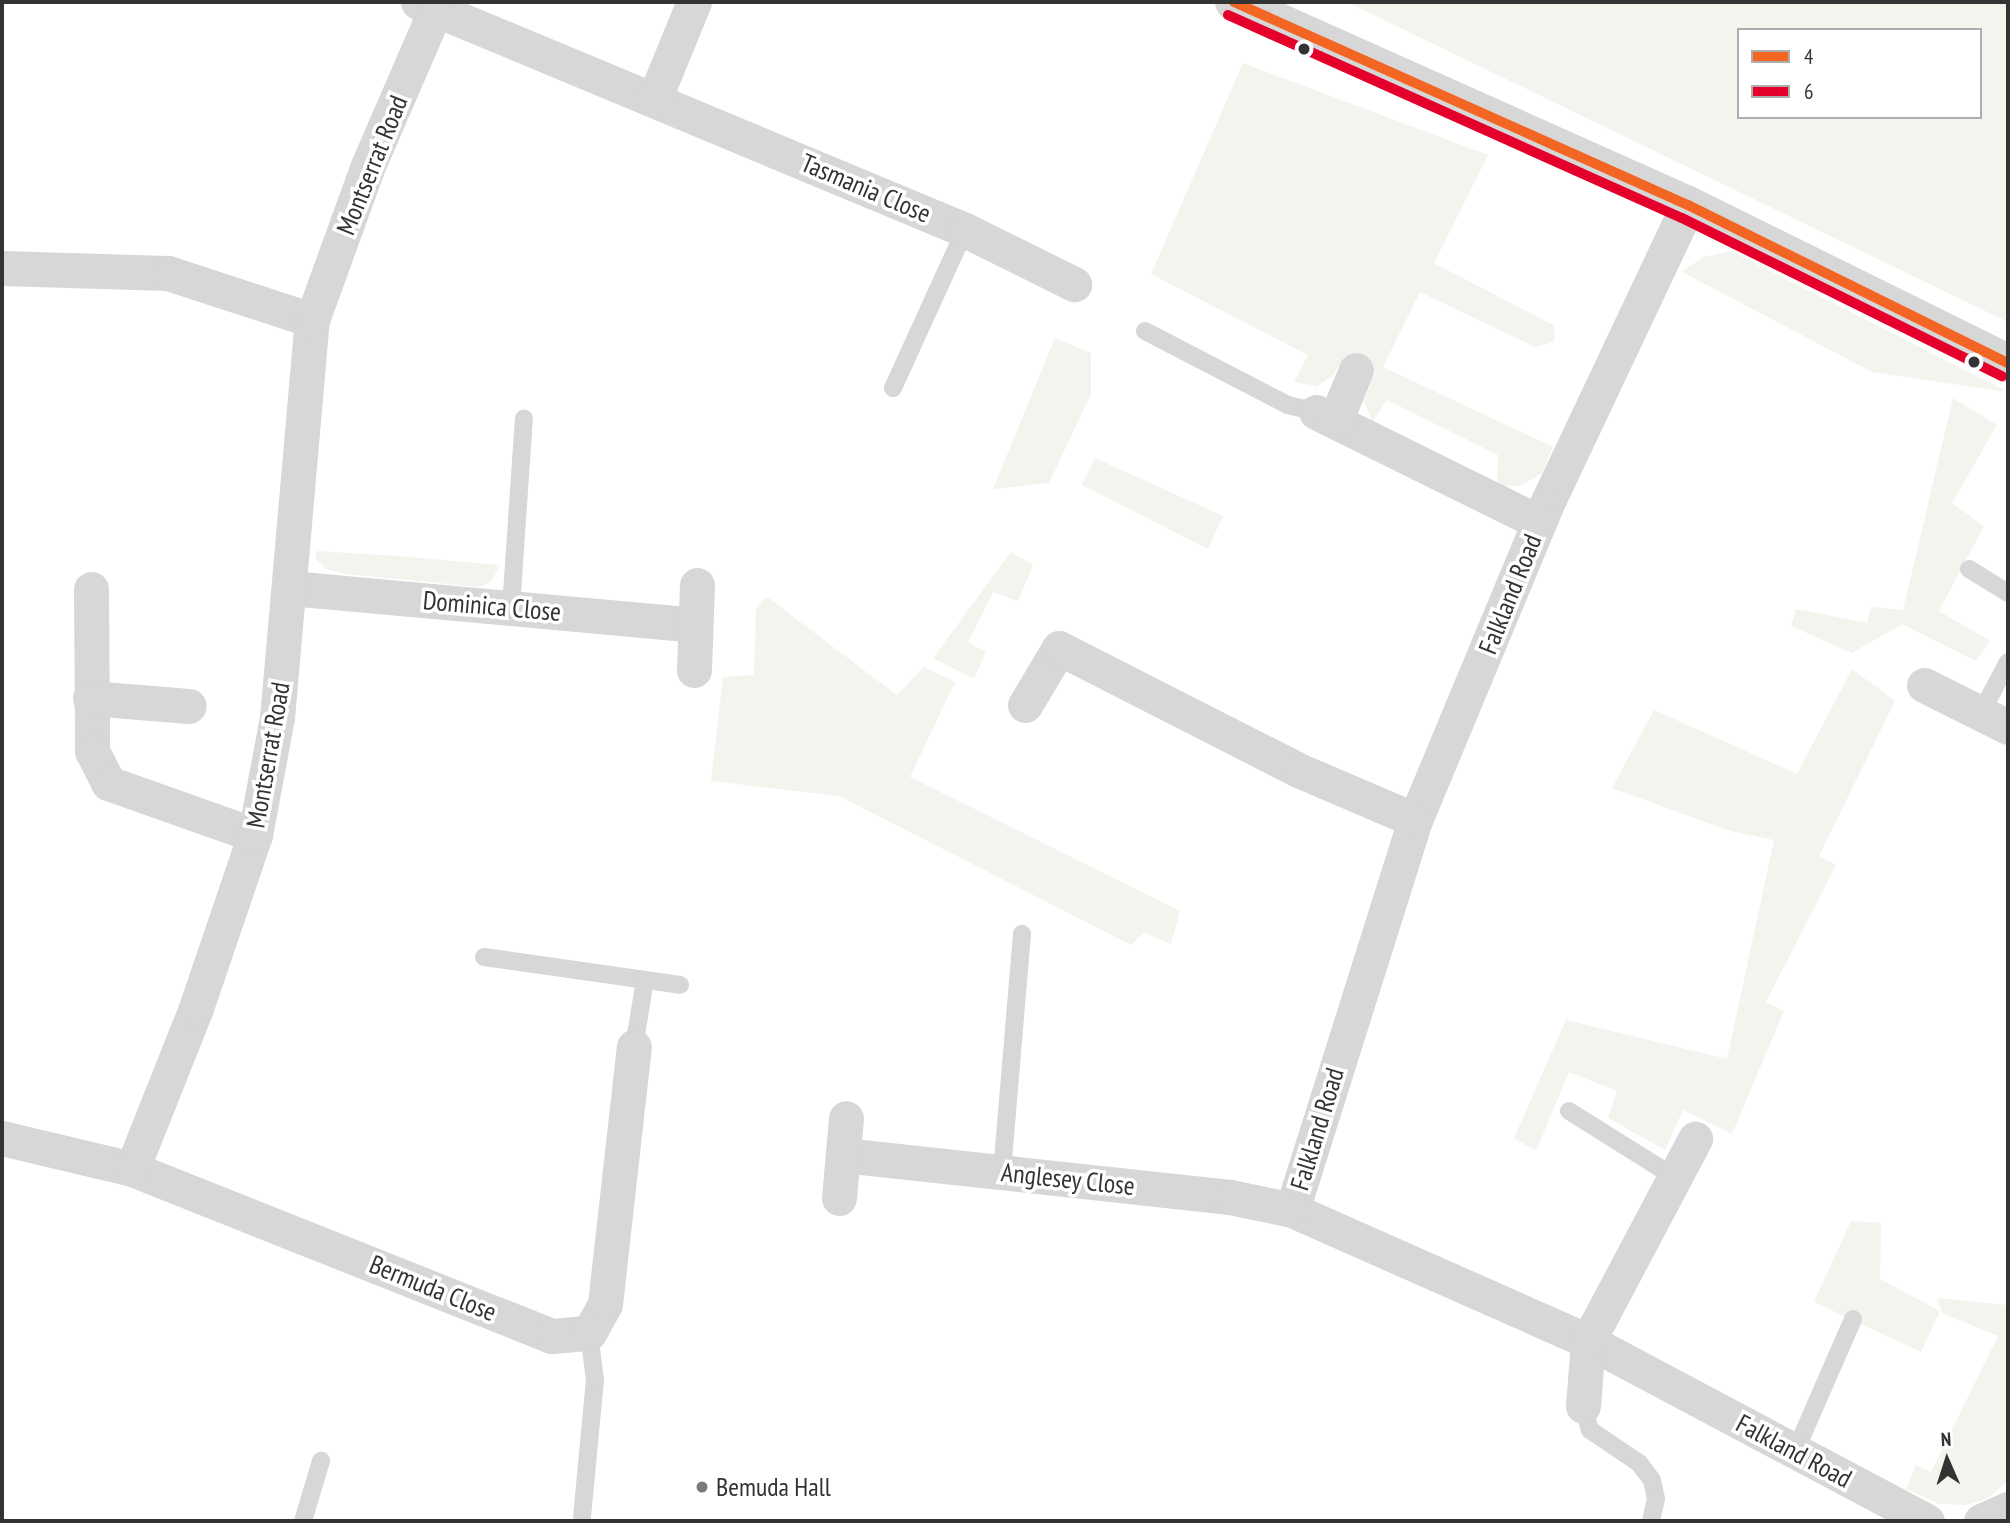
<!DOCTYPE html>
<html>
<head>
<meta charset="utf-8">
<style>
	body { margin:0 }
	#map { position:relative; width:2010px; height:1523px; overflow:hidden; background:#fff; font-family:"PT Sans Narrow",sans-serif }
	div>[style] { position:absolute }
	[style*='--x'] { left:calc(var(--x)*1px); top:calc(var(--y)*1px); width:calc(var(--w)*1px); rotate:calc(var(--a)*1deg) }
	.green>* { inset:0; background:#f1f5ed }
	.service>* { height:18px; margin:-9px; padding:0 9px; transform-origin:9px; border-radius:9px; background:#d7d7d7 }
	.minor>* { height:35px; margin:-17.5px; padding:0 17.5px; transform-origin:17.5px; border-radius:17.5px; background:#d7d7d7 }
	.tertiary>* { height:38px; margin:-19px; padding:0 19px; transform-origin:19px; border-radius:19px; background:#d7d7d7 }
	.bus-1>* { height:10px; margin:-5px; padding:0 5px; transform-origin:5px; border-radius:5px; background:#f26522 }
	.bus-2>* { height:10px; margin:-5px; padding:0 5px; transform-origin:5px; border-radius:5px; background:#e4002b }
	.dots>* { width:19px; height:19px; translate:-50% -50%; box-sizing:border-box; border:4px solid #fff; border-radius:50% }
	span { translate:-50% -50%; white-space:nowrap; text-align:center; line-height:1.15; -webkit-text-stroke:7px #fff; paint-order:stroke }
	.street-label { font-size:26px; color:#333 }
	.poi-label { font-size:26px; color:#333 }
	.left { translate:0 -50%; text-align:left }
	.frame { position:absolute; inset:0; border:4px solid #333; pointer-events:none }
	.legend { position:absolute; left:1737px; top:28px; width:245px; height:91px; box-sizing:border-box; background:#fff; border:2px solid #adadad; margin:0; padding:9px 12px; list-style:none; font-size:21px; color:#333 }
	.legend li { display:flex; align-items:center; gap:14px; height:35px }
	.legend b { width:35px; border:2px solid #adadad }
	.north { position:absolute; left:1912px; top:1425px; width:70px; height:70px; -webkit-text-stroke:5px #fff; paint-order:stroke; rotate:357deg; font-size:19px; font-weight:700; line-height:28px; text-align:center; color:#333 }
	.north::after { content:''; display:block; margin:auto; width:24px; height:32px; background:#333; clip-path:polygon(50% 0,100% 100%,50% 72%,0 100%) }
</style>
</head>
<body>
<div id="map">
	<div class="green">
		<div style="clip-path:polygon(evenodd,1350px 2px,2008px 2px,2008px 322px,1353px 5px,1350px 2px,1739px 30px,1980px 30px,1980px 117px,1739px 117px,1739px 30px)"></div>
		<div style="clip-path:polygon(1243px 63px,1488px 155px,1434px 263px,1555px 326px,1554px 342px,1535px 347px,1420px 292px,1383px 367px,1553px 447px,1542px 473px,1520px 486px,1497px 486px,1498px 455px,1387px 400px,1372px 422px,1364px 401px,1375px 373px,1345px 357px,1332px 376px,1317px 386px,1294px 382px,1308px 355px,1151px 274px)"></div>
		<div style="clip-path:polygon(1731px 251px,2008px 392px,1872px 372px,1682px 272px,1703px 257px)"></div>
		<div style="clip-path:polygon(1055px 338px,1091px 353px,1091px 394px,1049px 483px,993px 489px)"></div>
		<div style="clip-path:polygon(1953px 398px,1997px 425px,1952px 503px,1984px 526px,1939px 611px,1990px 641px,1976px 661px,1902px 624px,1852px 653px,1791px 626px,1796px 609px,1867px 623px,1871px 607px,1903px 610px)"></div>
		<div style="clip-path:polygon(1095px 458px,1223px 516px,1208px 549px,1082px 485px)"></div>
		<div style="clip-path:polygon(317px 551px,397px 556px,500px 565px,491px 582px,479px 587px,347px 574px,326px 569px,315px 558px)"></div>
		<div style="clip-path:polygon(1011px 552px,1033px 565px,1018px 601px,993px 592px,968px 642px,986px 652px,974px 679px,933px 658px)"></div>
		<div style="clip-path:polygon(767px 597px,897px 695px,924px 667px,955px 682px,910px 777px,1180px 911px,1171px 944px,1144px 933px,1131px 945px,839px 796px,711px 781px,723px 677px,754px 675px,756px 608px)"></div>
		<div style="clip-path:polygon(1852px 669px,1895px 701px,1819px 856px,1836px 865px,1766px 1002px,1784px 1011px,1732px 1134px,1683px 1110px,1665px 1150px,1608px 1118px,1617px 1091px,1569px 1072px,1536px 1151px,1514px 1138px,1566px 1020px,1727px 1059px,1774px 840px,1730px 831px,1612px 788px,1654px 710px,1797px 774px)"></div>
		<div style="clip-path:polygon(1851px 1221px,1881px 1223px,1880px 1279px,1940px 1311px,1921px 1352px,1814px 1302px)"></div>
		<div style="clip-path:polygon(1937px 1298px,2008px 1305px,2008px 1481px,1988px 1498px,1966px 1505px,1939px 1504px,1906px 1489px,1916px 1465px,1931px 1472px,1998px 1336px,1942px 1313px)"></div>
	</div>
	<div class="service">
		<div style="--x:1145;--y:331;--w:161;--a:27.4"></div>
		<div style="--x:1288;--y:405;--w:29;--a:14"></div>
		<div style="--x:893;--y:388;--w:174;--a:-65.5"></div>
		<div style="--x:1969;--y:569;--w:46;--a:31.6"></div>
		<div style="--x:511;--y:608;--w:190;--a:-86.1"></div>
		<div style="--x:1981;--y:713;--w:58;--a:-62.1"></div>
		<div style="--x:484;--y:957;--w:198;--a:8.1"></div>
		<div style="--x:634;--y:1047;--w:68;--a:-80.7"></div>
		<div style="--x:1569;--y:1111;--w:126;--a:32.1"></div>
		<div style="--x:1002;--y:1172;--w:239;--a:-85.2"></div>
		<div style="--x:1583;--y:1406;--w:25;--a:74"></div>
		<div style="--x:1590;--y:1430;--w:59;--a:34"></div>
		<div style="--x:1639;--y:1463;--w:21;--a:53"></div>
		<div style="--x:1652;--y:1480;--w:19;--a:78"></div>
		<div style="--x:1656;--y:1499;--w:23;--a:103"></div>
		<div style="--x:1795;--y:1452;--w:145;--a:-66.4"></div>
		<div style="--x:582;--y:1517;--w:138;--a:-84.6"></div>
		<div style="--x:595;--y:1380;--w:47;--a:-97.3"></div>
		<div style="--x:303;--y:1521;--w:63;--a:-73.3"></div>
	</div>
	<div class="minor">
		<div style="--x:418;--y:2;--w:593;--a:22.63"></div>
		<div style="--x:965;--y:230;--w:122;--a:26.4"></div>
		<div style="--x:655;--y:97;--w:103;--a:-67.7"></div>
		<div style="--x:1688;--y:205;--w:335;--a:115.3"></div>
		<div style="--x:1545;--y:508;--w:338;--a:112.6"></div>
		<div style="--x:1415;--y:820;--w:409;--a:107.5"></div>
		<div style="--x:1292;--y:1210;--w:324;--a:23.9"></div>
		<div style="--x:1588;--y:1341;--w:384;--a:28"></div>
		<div style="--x:2;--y:268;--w:166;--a:1.7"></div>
		<div style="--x:168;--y:273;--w:151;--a:18.1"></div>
		<div style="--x:1316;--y:412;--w:249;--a:26.3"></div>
		<div style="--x:1335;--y:421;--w:55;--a:-67.6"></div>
		<div style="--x:290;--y:588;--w:406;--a:5.2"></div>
		<div style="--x:91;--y:589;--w:162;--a:89.6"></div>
		<div style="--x:92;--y:751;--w:36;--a:63"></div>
		<div style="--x:108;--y:783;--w:156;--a:19.5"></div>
		<div style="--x:694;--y:670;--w:85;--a:-88"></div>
		<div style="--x:1924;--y:685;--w:94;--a:26.6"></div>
		<div style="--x:90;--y:698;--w:99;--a:4.6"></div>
		<div style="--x:1025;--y:705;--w:66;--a:-59.2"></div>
		<div style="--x:1059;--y:648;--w:268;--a:27"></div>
		<div style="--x:1298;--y:770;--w:127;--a:23.1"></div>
		<div style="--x:2;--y:1138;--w:134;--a:13.4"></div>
		<div style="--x:132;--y:1169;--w:452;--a:21.7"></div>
		<div style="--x:552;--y:1336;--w:37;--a:-5"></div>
		<div style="--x:589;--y:1333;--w:33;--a:-61"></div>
		<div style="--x:605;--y:1304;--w:259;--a:-83.6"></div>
		<div style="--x:843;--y:1155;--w:389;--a:6.2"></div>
		<div style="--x:1230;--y:1197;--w:63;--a:11.8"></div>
		<div style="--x:132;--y:1169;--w:173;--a:-68.3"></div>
		<div style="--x:196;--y:1008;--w:183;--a:-71.2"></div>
		<div style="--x:255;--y:835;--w:119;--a:-79.4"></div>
		<div style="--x:277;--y:718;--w:400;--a:-85"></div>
		<div style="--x:312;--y:320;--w:162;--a:-70.1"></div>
		<div style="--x:367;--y:168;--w:171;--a:-66.6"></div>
		<div style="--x:839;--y:1198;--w:80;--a:-85"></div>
		<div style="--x:1583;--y:1406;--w:65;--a:-85.6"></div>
		<div style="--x:1588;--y:1341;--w:229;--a:-62.1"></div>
		<div style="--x:1981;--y:1521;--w:30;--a:-24"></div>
	</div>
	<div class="tertiary">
		<div style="--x:1234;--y:2;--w:497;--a:24.1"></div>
		<div style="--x:1688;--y:205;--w:357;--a:26.3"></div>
	</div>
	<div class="bus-1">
		<div style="--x:1234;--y:2;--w:497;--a:24.1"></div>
		<div style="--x:1688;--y:205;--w:357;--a:26.3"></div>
	</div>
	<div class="bus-2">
		<div style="--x:1228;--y:15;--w:497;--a:24.1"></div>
		<div style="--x:1682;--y:218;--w:357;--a:26.3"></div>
	</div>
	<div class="dots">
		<div style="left:1304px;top:49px;background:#333"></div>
		<div style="left:1974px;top:362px;background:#333"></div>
		<div style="left:702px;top:1487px;background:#7a7a7a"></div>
	</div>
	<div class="street-label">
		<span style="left:372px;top:165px;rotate:-68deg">Montserrat Road</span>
		<span style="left:866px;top:188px;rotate:23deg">Tasmania Close</span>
		<span style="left:1510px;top:594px;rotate:-68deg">Falkland Road</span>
		<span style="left:492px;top:606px;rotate:5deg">Dominica Close</span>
		<span style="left:268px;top:755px;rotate:-80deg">Montserrat Road</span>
		<span style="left:1317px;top:1129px;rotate:-73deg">Falkland Road</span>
		<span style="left:1068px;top:1179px;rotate:6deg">Anglesey Close</span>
		<span style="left:433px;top:1288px;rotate:22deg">Bermuda Close</span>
		<span style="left:1794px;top:1451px;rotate:28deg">Falkland Road</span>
	</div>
	<div class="poi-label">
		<span class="left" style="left:716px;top:1487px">Bemuda Hall</span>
	</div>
	<div class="frame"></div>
	<ul class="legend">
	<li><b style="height:9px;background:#f26522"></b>4</li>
	<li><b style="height:9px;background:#e4002b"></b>6</li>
	</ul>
	<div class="north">N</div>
</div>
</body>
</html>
